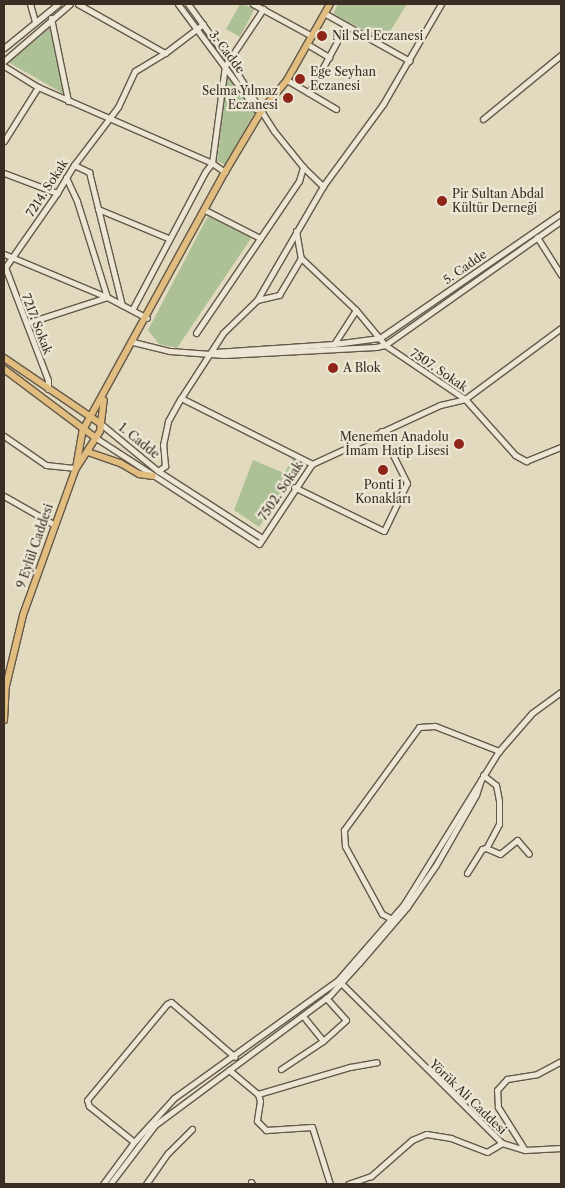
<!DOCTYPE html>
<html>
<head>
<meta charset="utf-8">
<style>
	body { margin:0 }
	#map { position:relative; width:565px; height:1188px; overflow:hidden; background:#e2dabe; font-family:"Libre Caslon Text",serif }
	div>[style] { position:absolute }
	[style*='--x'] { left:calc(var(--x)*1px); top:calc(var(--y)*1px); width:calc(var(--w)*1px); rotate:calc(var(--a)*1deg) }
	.green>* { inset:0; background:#aec196 }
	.roads { filter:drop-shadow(1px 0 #64584a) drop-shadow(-1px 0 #64584a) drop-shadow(0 1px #64584a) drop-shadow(0 -1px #64584a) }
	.minor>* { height:5px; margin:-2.5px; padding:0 2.5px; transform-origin:2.5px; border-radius:2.5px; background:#ece7d5 }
	.major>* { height:6px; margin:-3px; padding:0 3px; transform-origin:3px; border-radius:3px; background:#e1bd7f }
	.dots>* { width:14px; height:14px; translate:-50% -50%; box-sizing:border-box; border:2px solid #ece7d5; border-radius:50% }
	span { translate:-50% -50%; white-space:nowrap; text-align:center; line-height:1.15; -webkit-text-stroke:4.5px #ece7d5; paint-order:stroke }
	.poi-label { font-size:12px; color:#3a2d23 }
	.left { translate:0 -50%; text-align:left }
	.right { translate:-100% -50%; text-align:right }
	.street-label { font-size:12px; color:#3a2d23 }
	.frame { position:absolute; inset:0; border:5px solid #3a2d23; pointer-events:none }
</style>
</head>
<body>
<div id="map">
	<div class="green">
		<div style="clip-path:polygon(240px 4px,255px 8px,240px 37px,226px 29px)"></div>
		<div style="clip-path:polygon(338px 4px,407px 4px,384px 41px,333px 14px)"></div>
		<div style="clip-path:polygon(45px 27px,50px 28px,64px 94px,8px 62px,9px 58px)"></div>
		<div style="clip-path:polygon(227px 73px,255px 112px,226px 165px,217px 161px)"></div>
		<div style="clip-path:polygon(208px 216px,252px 237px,177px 348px,159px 344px,148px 330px)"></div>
		<div style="clip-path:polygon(293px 458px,303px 463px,259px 527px,234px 510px,253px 460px,284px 473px)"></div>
	</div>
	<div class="roads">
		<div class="minor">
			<div style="--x:30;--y:4;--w:19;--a:74"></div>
			<div style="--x:78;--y:4;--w:100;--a:29.4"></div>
			<div style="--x:165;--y:53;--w:48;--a:-37.3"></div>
			<div style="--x:178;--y:4;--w:131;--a:53.4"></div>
			<div style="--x:256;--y:109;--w:6;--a:9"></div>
			<div style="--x:188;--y:4;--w:72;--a:54.1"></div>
			<div style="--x:230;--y:62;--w:82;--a:57.5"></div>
			<div style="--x:274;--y:131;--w:46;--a:51.1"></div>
			<div style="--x:303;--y:167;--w:28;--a:44"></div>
			<div style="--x:253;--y:4;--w:67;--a:28.5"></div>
			<div style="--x:324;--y:13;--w:98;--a:29.2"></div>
			<div style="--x:51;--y:18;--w:85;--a:78.4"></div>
			<div style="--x:307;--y:44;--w:26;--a:31"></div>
			<div style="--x:4;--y:48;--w:70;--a:-39.2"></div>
			<div style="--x:4;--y:61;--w:87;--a:-40.8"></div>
			<div style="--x:4;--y:66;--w:40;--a:32"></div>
			<div style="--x:38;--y:87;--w:190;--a:23.6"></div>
			<div style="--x:212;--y:163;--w:16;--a:35"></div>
			<div style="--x:287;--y:80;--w:57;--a:30.6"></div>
			<div style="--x:309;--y:93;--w:77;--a:-61.4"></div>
			<div style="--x:483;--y:119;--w:101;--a:-39.4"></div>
			<div style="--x:4;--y:141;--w:64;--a:-57.8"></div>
			<div style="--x:74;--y:165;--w:17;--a:25"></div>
			<div style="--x:89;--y:172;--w:137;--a:76.1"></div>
			<div style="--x:4;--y:173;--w:57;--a:20.7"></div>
			<div style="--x:98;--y:209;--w:76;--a:22.5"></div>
			<div style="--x:205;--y:210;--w:62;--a:27"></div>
			<div style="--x:296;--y:231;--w:27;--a:80"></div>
			<div style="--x:301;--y:258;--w:76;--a:43.4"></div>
			<div style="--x:356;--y:310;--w:45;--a:50.4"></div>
			<div style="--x:385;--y:345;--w:97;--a:34"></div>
			<div style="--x:465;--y:399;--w:75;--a:48.2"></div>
			<div style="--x:515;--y:455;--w:13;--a:29"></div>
			<div style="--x:526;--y:461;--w:38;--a:-22"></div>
			<div style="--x:537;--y:237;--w:45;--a:57.7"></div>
			<div style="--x:4;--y:254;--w:112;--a:22.7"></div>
			<div style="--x:107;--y:297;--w:45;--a:27.7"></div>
			<div style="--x:5;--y:267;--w:121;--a:69.2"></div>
			<div style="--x:48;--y:380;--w:9;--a:90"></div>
			<div style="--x:4;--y:269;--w:93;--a:-55.1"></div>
			<div style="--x:57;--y:193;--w:33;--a:-59"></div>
			<div style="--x:74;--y:165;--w:73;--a:-52.8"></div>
			<div style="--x:118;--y:107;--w:40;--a:-65"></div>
			<div style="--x:135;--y:71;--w:35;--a:-31"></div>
			<div style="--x:257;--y:300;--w:23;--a:-13"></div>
			<div style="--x:279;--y:295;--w:43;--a:-59.3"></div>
			<div style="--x:132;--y:310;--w:156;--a:-62.1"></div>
			<div style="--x:205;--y:172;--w:11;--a:-52"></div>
			<div style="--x:212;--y:163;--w:98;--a:-82.4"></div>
			<div style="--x:225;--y:66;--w:69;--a:-56.3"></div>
			<div style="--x:27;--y:323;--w:84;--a:-18"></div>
			<div style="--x:107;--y:297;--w:101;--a:-107.4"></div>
			<div style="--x:77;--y:201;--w:26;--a:-115"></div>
			<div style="--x:196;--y:333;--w:184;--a:-55.9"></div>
			<div style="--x:299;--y:181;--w:15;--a:-74"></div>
			<div style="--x:133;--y:342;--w:38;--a:14"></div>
			<div style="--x:170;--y:351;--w:54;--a:4.2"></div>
			<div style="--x:224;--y:355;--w:152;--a:-3"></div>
			<div style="--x:376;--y:347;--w:9;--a:-13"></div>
			<div style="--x:385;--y:345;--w:215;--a:-35.2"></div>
			<div style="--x:334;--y:344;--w:40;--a:-57.1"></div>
			<div style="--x:215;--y:352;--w:119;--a:-3.8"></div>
			<div style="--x:334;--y:344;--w:46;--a:-7.4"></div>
			<div style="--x:380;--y:338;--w:220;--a:-34.6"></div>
			<div style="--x:181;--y:398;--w:147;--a:26.7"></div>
			<div style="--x:101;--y:424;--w:74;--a:39.5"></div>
			<div style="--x:158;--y:471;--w:124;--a:32.8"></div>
			<div style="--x:4;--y:436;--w:51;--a:34.6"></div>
			<div style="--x:46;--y:465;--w:30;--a:6"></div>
			<div style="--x:96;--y:438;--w:194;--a:33"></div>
			<div style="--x:259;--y:544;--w:96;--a:-56.5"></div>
			<div style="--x:312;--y:464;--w:141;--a:-24.7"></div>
			<div style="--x:440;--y:405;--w:26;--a:-13"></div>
			<div style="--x:465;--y:399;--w:119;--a:-36.5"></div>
			<div style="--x:158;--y:471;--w:9;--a:-36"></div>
			<div style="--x:165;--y:466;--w:21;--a:-95"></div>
			<div style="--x:163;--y:445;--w:25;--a:-78"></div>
			<div style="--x:168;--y:421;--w:26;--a:-61"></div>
			<div style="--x:181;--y:398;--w:77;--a:-57.1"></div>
			<div style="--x:223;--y:333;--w:47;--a:-44.1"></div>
			<div style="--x:257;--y:300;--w:132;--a:-59.9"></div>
			<div style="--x:323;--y:186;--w:102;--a:-53.8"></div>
			<div style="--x:383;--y:104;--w:116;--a:-59.9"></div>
			<div style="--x:294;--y:487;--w:100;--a:26.1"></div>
			<div style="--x:384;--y:531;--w:53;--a:-64.4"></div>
			<div style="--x:407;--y:483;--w:58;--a:-116.6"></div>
			<div style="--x:4;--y:496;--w:56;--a:29.7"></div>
			<div style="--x:483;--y:775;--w:16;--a:38"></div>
			<div style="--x:496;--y:785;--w:16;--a:79"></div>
			<div style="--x:499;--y:801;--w:23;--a:90"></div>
			<div style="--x:499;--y:824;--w:27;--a:118"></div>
			<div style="--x:486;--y:848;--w:15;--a:23"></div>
			<div style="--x:500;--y:854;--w:22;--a:-39"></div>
			<div style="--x:517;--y:840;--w:18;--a:49"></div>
			<div style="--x:467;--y:873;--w:28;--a:-58"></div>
			<div style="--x:482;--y:849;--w:4;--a:-14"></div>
			<div style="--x:392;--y:919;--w:11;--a:-153"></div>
			<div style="--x:382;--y:914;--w:77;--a:-118.6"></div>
			<div style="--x:345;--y:846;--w:16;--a:-94"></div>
			<div style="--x:344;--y:830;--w:127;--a:-53.9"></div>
			<div style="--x:419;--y:727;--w:16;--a:-4"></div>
			<div style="--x:435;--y:726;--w:69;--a:21.3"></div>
			<div style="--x:340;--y:982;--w:228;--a:44.8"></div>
			<div style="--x:502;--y:1143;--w:17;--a:149"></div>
			<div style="--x:487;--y:1152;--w:39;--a:-159"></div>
			<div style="--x:451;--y:1138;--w:25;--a:-171"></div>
			<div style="--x:426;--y:1134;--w:15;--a:157"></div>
			<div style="--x:412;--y:1140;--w:55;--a:138.7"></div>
			<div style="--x:371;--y:1176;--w:24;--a:161"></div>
			<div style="--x:303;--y:1016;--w:32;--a:51"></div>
			<div style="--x:281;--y:1069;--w:50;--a:-33.7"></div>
			<div style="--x:323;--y:1041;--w:31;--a:-42"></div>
			<div style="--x:346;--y:1020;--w:30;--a:-132"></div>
			<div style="--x:229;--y:1070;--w:38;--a:40"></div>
			<div style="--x:258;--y:1094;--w:7;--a:74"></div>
			<div style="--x:260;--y:1101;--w:20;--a:99"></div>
			<div style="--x:257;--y:1121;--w:13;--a:45"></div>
			<div style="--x:266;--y:1130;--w:46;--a:-3.7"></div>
			<div style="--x:312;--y:1127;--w:60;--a:72.5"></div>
			<div style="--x:258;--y:1094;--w:96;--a:-16.4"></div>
			<div style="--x:350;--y:1067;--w:27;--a:-10"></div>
			<div style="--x:134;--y:1142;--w:58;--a:-141.3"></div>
			<div style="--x:89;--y:1106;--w:6;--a:-108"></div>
			<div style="--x:87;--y:1100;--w:125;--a:-50.2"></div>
			<div style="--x:167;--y:1004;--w:4;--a:-27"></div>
			<div style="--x:171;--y:1002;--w:84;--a:40.7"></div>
			<div style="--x:502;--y:1143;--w:24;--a:17"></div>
			<div style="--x:525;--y:1150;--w:36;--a:-3"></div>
			<div style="--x:525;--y:1150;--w:51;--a:-122.1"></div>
			<div style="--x:498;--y:1107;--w:17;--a:-93"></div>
			<div style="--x:497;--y:1090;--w:15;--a:-48"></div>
			<div style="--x:507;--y:1079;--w:30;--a:-9"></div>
			<div style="--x:537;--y:1074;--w:27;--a:-28"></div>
			<div style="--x:251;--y:1182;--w:2;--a:63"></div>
			<div style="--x:103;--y:1184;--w:52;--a:-53.6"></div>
			<div style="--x:134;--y:1142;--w:59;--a:-47.7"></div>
			<div style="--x:174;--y:1098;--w:202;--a:-35.7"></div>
			<div style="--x:338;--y:980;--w:101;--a:-49"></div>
			<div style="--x:404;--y:904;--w:180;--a:-58.2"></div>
			<div style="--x:499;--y:751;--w:50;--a:-49"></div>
			<div style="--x:532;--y:713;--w:36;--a:-36"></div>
			<div style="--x:110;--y:1184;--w:74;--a:-52.7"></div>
			<div style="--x:155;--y:1125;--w:218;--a:-36.6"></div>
			<div style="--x:330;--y:995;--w:43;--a:-47.8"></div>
			<div style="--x:359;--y:963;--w:74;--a:-49.4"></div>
			<div style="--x:407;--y:907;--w:51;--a:-55.4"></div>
			<div style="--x:436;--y:865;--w:81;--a:-60.3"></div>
			<div style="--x:476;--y:795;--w:16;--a:-72"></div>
			<div style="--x:146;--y:1184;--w:38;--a:-55"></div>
			<div style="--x:168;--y:1153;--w:34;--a:-45"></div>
		</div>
		<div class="major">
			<div style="--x:4;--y:358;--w:117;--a:34.2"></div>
			<div style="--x:4;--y:369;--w:115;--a:36.9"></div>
			<div style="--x:88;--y:452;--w:34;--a:19"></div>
			<div style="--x:120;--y:463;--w:22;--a:30"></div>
			<div style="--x:139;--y:474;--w:14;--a:8"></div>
			<div style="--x:77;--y:467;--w:43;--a:-57.4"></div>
			<div style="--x:100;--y:431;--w:31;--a:-83"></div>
			<div style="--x:4;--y:720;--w:34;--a:-87"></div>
			<div style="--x:6;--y:686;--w:73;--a:-76.5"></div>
			<div style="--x:23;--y:615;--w:156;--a:-70.2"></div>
			<div style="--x:76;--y:468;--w:39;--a:-80"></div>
			<div style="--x:83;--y:430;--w:294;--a:-61.2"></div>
			<div style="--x:225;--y:172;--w:72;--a:-59.2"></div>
			<div style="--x:262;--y:110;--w:39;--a:-50"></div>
			<div style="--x:287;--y:80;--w:87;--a:-60.5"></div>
		</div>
	</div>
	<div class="dots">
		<div style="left:322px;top:36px;background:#8f2418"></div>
		<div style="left:300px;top:79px;background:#8f2418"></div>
		<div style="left:288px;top:98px;background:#8f2418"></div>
		<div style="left:442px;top:201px;background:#8f2418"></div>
		<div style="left:333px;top:368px;background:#8f2418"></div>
		<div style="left:459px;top:444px;background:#8f2418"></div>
		<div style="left:383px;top:470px;background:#8f2418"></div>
	</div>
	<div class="poi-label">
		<span class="left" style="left:332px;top:36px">Nil Sel Eczanesi</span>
		<span class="left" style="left:310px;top:79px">Ege Seyhan<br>Eczanesi</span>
		<span class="right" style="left:278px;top:98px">Selma Yılmaz<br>Eczanesi</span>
		<span class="left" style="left:452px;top:201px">Pir Sultan Abdal<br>Kültür Derneği</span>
		<span class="left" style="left:343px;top:368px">A Blok</span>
		<span class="right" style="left:449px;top:444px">Menemen Anadolu<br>İmam Hatip Lisesi</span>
		<span style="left:383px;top:492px">Ponti 1<br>Konakları</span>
	</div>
	<div class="street-label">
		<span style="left:227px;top:52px;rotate:53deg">3. Cadde</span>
		<span style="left:47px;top:188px;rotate:-57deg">7214. Sokak</span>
		<span style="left:465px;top:267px;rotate:-35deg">5. Cadde</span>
		<span style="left:37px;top:324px;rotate:69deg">7217. Sokak</span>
		<span style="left:439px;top:370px;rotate:34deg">7507. Sokak</span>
		<span style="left:139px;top:441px;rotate:39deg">1. Cadde</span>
		<span style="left:281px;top:491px;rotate:-56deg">7502. Sokak</span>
		<span style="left:35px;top:546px;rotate:-71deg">9 Eylül Caddesi</span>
		<span style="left:468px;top:1097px;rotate:44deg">Yörük Ali Caddesi</span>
	</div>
	<div class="frame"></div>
</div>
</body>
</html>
